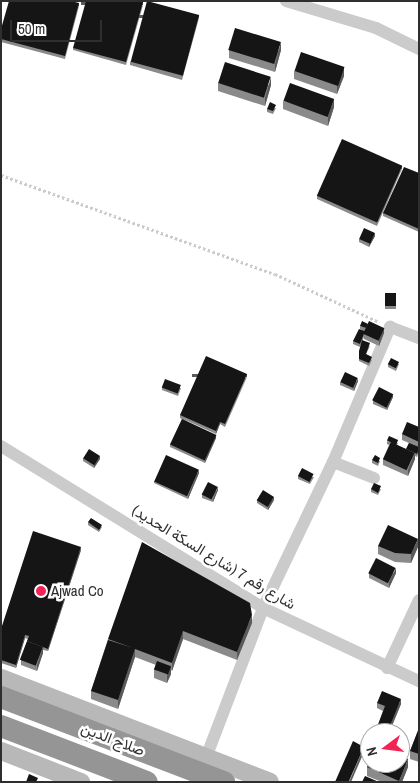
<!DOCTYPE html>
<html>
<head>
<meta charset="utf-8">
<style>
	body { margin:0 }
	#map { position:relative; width:420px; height:783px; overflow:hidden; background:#fff; font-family:"Archivo Narrow",Vazirmatn,sans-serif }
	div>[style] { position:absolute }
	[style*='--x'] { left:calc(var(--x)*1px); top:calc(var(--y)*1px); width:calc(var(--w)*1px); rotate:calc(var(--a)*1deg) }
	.path>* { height:2.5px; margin-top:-1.25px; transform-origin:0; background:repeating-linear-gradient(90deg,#cbcbcb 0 2.5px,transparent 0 5px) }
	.street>* { height:12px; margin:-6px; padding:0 6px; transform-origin:6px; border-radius:6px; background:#cbcbcb }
	.secondary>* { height:18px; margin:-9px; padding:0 9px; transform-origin:9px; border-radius:9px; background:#b8b8b8 }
	.highway>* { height:22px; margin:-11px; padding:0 11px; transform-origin:11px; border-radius:11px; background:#959595 }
	.wall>* { inset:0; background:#8a8a8a; transform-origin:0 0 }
	.shaded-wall>* { inset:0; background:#5b5b5b; transform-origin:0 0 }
	.building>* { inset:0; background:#151515; transform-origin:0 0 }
	.dots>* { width:14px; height:14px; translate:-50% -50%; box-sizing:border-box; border:2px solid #fff; border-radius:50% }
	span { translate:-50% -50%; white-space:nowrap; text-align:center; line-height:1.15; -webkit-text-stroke:5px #fff; paint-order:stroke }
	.street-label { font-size:15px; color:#2e2e2e }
	.poi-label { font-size:15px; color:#2e2e2e }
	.left { translate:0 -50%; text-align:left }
	.frame { position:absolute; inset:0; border:2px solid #2e2e2e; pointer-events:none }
	.north { position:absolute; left:360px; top:723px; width:50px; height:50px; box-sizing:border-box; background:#fff; border:1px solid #ababab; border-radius:50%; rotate:255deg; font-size:14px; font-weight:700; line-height:20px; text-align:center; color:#2e2e2e }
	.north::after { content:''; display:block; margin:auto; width:18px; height:22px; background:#f32355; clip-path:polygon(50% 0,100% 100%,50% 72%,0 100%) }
	.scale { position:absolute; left:10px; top:20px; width:92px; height:22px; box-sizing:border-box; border:2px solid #2e2e2e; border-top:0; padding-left:6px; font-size:15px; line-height:18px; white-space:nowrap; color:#2e2e2e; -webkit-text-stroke:4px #fff; paint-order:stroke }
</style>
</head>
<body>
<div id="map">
	<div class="path">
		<div style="--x:1;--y:175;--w:291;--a:19.9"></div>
		<div style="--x:275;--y:274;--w:115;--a:24.8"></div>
	</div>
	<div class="street">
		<div style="--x:286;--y:1;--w:94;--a:16.7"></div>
		<div style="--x:376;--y:28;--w:48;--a:26"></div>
		<div style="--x:1;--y:446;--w:308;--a:31.7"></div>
		<div style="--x:263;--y:608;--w:172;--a:25.1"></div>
		<div style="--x:333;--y:462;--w:44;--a:21.3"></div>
		<div style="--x:387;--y:668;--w:75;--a:-64.8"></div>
		<div style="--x:207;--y:755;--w:157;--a:-69.1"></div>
		<div style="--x:263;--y:608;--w:162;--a:-64.4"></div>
		<div style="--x:333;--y:462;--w:147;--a:-67.1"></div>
		<div style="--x:390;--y:327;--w:31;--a:21"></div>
	</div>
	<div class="secondary">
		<div style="--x:1;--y:678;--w:288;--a:21.1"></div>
		<div style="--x:1;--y:751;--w:86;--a:21.2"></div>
	</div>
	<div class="highway">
		<div style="--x:1;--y:697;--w:239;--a:20.9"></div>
		<div style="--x:1;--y:726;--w:156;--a:21"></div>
	</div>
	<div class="wall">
		<div style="clip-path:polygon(143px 5px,126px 65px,73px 50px,73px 48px)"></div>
		<div style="clip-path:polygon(79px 6px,65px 59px,1px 42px,1px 29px)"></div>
		<div style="clip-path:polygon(199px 18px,182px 80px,130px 65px,130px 62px)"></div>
		<div style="clip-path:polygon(229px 50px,281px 50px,275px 72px,229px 58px)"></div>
		<div style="clip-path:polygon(294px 71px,344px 76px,337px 94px,294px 79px)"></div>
		<div style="clip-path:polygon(218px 83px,271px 85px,265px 106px,218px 91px)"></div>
		<div style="clip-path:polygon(283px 101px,334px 107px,328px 126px,283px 109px)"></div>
		<div style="clip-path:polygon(276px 108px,273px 114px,267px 112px,267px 109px)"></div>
		<div style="clip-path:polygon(402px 169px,377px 226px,317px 199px,317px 196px)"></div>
		<div style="clip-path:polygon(419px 173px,419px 232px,383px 216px,383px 213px)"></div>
		<div style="clip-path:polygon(375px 236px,369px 247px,359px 242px,359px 239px)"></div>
		<div style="left:385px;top:293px;width:11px;height:16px"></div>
		<div style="clip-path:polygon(360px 326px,384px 333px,379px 346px,364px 339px,364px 337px,360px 347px,353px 344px,353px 341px,365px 331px,360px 329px)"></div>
		<div style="clip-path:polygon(370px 346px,366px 354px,372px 360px,369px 366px,359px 361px,359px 351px)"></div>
		<div style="clip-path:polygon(388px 364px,399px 364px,396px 371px,388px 367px)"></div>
		<div style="clip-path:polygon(247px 377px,225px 427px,220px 424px,216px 434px,183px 419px,216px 438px,205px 463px,170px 447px,170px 444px,182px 419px,180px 418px,180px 415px)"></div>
		<div style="clip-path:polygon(358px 381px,354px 391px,340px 385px,340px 382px)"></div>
		<div style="clip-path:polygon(162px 387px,181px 388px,178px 396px,162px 390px)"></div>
		<div style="clip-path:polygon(393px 397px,387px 410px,373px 404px,373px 401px)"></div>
		<div style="clip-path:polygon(419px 427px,419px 452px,417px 457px,415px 456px,415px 459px,408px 476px,383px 465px,383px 459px,389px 445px,387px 444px,387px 441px,398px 443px,397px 445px,406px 449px,409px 443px,402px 440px,402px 434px)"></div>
		<div style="clip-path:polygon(83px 458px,100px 459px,94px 468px,83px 461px)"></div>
		<div style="clip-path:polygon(372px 460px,380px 461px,378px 466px,372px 463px)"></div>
		<div style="clip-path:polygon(199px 473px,188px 499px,154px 483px,154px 481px)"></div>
		<div style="clip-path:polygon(298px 476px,314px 477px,310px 484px,298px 479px)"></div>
		<div style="clip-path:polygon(371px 489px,381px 489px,378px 495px,371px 492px)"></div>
		<div style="clip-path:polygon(218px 490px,213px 502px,202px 498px,202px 495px)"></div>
		<div style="clip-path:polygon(257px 500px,274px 500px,268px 510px,257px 503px)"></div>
		<div style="clip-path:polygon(88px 522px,102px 527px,99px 532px,88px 525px)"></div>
		<div style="clip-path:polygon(378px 546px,418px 547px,411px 563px,395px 562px,378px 554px)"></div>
		<div style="clip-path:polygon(81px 550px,48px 651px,43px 650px,43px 653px,37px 671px,21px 665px,21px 660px,28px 639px,25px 638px,16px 668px,1px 663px,1px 629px)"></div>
		<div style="clip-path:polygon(369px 573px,396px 573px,389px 588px,369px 578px)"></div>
		<div style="clip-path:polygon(252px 623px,237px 660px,183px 639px,172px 671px,171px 670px,171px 674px,167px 683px,154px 678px,154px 670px,156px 665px,135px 657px,118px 709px,91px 699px,91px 691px,108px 639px)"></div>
		<div style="clip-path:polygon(377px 703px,401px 704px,389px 733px,376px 733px,376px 730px,383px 711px,377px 708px)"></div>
		<div style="clip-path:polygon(419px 728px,419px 762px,410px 759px,410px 751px)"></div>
		<div style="clip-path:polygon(370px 741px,370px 756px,368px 755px,368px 747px)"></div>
		<div style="clip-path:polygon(400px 747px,403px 756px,402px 757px,408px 767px,402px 782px,382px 782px,367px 776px,367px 767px)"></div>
	</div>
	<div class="shaded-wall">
		<div style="left:143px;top:2px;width:3px;height:62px;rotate:90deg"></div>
		<div style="left:79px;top:3px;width:3px;height:55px;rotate:90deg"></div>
		<div style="left:199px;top:15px;width:3px;height:64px;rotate:90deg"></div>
		<div style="clip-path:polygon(281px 42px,281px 50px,275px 72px,275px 64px)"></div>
		<div style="clip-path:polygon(344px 67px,344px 76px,337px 94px,337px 86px)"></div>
		<div style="clip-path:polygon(271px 77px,271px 85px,265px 106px,265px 98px)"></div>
		<div style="clip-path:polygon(334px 99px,334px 107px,328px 126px,328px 117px)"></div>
		<div style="left:402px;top:166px;width:3px;height:62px;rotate:90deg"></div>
		<div style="clip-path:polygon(375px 233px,375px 236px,369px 247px,369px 244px)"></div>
		<div style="clip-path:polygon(384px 328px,384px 333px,379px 346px,379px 340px)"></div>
		<div style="left:247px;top:374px;width:3px;height:55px;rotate:90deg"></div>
		<div style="clip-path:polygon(358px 378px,358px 381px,354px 391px,354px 388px)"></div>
		<div style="clip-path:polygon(393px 394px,393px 397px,387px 410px,387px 407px)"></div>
		<div style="clip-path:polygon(220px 422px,220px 424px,216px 434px,216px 431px)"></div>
		<div style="clip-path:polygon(216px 435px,216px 438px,205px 463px,205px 460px)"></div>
		<div style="clip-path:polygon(415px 453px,415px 459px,408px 476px,408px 470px)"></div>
		<div style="clip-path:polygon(100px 456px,100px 459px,94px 468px,94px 465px)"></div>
		<div style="clip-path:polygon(199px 470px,199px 473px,188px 499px,188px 496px)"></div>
		<div style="clip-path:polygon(218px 487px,218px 490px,213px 502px,213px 499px)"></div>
		<div style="clip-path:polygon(274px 497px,274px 500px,268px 510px,268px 507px)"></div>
		<div style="clip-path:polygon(418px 539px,418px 547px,411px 563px,411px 554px)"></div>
		<div style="clip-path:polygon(81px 547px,81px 550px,48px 651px,48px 649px)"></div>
		<div style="clip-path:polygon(396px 568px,396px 573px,389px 588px,389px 582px)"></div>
		<div style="clip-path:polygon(252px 615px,252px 623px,237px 660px,237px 652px)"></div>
		<div style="clip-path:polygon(183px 631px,183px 639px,172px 671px,172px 663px)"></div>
		<div style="clip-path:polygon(25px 635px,25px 638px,16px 668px,16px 665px)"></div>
		<div style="clip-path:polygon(43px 647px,43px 653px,37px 671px,37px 665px)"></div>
		<div style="clip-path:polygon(135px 649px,135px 657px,118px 709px,118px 700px)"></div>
		<div style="clip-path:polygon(171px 666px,171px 674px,167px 683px,167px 675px)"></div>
		<div style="clip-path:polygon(401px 699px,401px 704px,389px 733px,387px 733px)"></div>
		<div style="clip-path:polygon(364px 747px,364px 752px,351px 782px,349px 782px)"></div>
		<div style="clip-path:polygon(403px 748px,403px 756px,400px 763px,400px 755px)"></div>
		<div style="clip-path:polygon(408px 759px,408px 767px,402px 782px,399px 782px)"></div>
	</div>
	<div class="building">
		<div style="clip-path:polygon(9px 1px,71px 1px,79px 3px,65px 56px,1px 39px,1px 29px)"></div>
		<div style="clip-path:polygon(86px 1px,143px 2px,126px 62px,73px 48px)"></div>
		<div style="left:147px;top:1px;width:54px;height:63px;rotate:15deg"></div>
		<div style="left:235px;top:28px;width:48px;height:23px;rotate:17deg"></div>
		<div style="left:301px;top:52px;width:46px;height:20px;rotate:19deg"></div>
		<div style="left:225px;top:62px;width:48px;height:22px;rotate:18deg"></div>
		<div style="left:290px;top:83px;width:47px;height:19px;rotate:20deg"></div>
		<div style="clip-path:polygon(270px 102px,276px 105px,273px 111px,267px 109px)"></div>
		<div style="left:342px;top:139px;width:66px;height:62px;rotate:24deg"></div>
		<div style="clip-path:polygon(404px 167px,419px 173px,419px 229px,383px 213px)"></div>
		<div style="left:364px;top:228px;width:12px;height:12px;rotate:24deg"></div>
		<div style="left:385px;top:293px;width:11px;height:13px"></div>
		<div style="clip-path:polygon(362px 321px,368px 324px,366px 328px,360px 326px)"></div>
		<div style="left:369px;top:321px;width:17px;height:14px;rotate:25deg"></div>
		<div style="clip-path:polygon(359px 329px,365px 331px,360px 344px,353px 341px)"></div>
		<div style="clip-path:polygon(362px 340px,370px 343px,366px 354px,372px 357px,369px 363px,359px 359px,359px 351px)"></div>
		<div style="clip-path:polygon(206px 356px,247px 374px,225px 424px,220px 422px,216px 431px,180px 415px)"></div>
		<div style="left:391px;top:358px;width:9px;height:7px;rotate:27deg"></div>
		<div style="left:345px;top:372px;width:14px;height:11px;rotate:25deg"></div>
		<div style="left:165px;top:379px;width:17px;height:9px;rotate:21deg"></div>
		<div style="left:379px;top:387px;width:16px;height:15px;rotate:27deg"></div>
		<div style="left:182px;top:419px;width:38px;height:28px;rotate:25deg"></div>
		<div style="clip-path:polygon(407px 422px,419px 427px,419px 442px,402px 434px)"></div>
		<div style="left:389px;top:436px;width:10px;height:5px;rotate:24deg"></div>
		<div style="left:391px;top:442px;width:26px;height:19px;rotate:25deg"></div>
		<div style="clip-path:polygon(409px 443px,419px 447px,419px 449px,417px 454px,406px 449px)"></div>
		<div style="left:89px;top:449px;width:13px;height:11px;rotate:32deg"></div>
		<div style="left:166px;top:455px;width:36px;height:29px;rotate:24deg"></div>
		<div style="clip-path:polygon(375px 455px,380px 458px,378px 463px,372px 460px)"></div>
		<div style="left:302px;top:468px;width:13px;height:9px;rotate:27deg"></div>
		<div style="left:208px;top:482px;width:11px;height:14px;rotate:27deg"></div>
		<div style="clip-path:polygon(374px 483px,381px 486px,378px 493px,371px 489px)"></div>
		<div style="left:263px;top:490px;width:13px;height:12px;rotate:32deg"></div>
		<div style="clip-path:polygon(91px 518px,102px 525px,99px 530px,88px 522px)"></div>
		<div style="clip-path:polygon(388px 525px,418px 539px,411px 554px,395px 553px,378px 546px)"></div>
		<div style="clip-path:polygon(33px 531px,81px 547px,48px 649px,27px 641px,29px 636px,25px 635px,16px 665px,1px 660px,1px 629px)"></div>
		<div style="clip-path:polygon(142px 542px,250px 603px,252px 615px,237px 652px,183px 631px,172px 663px,135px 649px,118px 700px,91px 691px,108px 640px,133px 648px,108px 639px)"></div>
		<div style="left:376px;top:558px;width:22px;height:17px;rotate:27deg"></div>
		<div style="left:27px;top:641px;width:17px;height:20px;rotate:21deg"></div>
		<div style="left:157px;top:661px;width:15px;height:9px;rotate:20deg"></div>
		<div style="clip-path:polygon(382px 691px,401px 699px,387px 733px,382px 733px,376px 730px,385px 706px,377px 703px)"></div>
		<div style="clip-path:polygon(419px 728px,419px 754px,410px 751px)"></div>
		<div style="clip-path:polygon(353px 741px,364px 747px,349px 781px,335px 782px)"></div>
		<div style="clip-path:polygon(370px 741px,370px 748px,368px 747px)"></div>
		<div style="clip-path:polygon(400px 747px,403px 748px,400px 755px)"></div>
		<div style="clip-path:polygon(400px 756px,408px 759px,399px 781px,367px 767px,370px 761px,370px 763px,400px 763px)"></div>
		<div style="clip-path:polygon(29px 774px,38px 778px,36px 782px,26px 782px)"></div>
		<div style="clip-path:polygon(365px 776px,379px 782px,362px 782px)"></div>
	</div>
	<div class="dots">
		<div style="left:41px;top:591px;background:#f32355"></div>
	</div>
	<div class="street-label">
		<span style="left:214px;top:557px;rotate:31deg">شارع رقم 7 (شارع السكة الحديد)</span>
		<span style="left:113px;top:739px;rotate:21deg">صلاح الدين</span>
	</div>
	<div class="poi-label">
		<span class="left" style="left:51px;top:591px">Ajwad Co</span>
	</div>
	<div class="frame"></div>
	<div class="north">N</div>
	<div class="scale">50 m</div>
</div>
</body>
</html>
